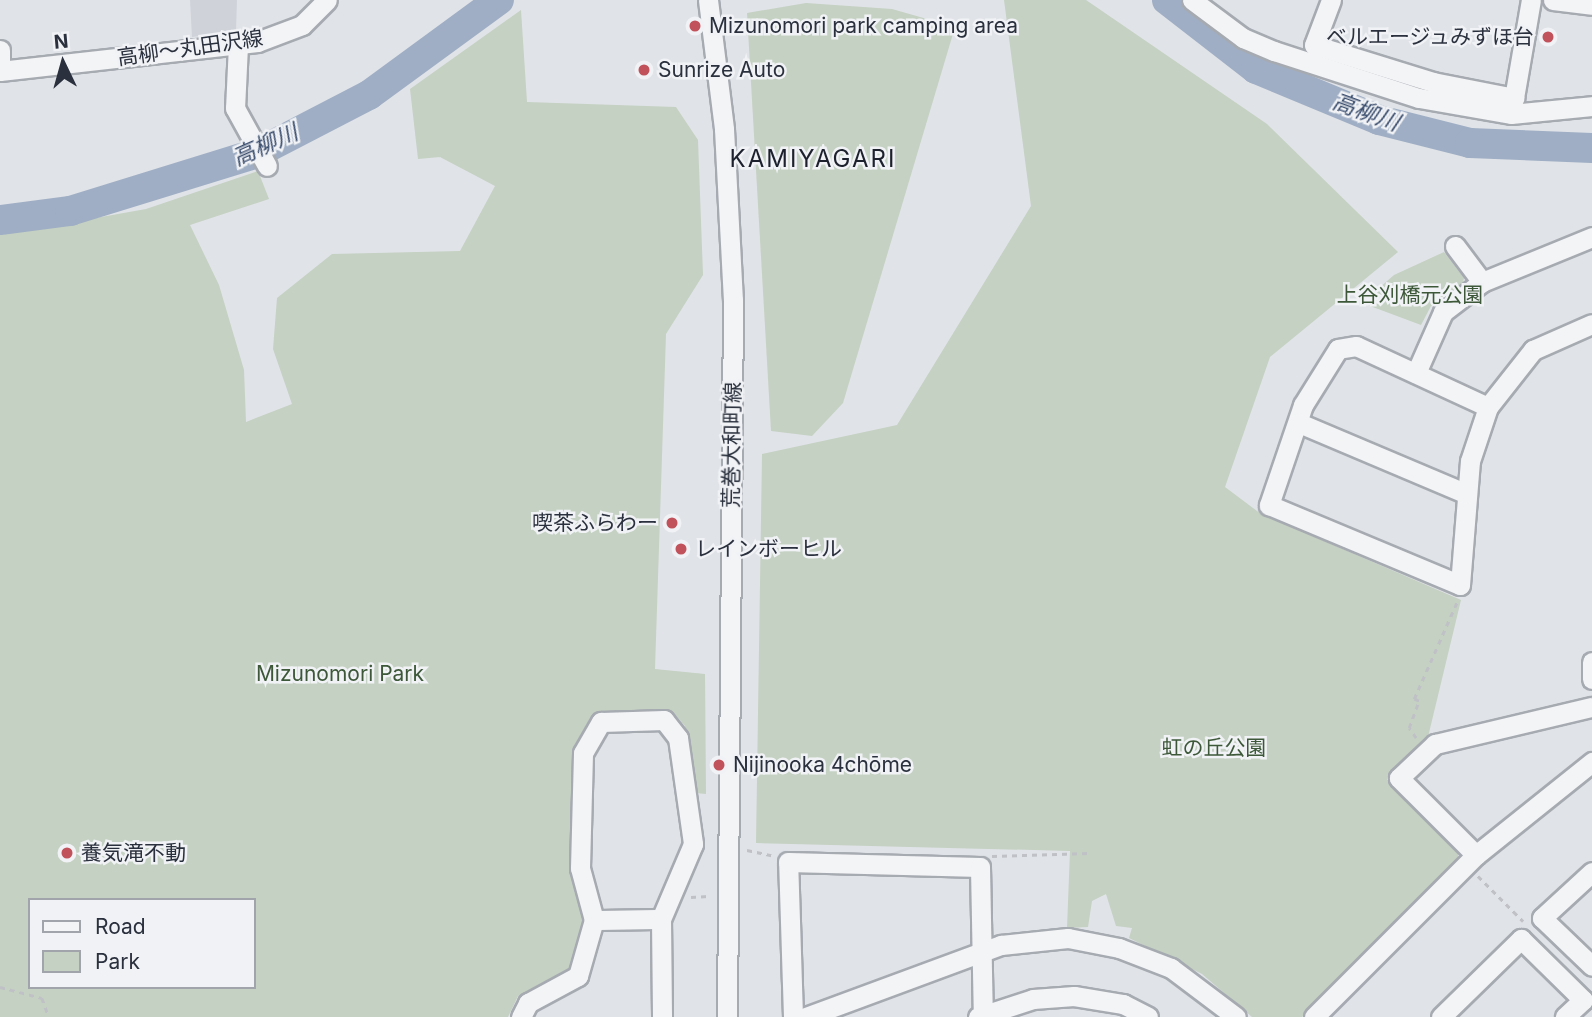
<!DOCTYPE html>
<html>
<head>
<meta charset="utf-8">
<style>
	body { margin:0 }
	#map { position:relative; width:1592px; height:1017px; overflow:hidden; background:#e0e3e8; font-family:Inter,"Noto Sans JP",sans-serif }
	div>[style] { position:absolute }
	[style*='--x'] { left:calc(var(--x)*1px); top:calc(var(--y)*1px); width:calc(var(--w)*1px); rotate:calc(var(--a)*1deg) }
	.built>* { inset:0; background:#cfd2d9 }
	.green>* { inset:0; background:#c5d1c2 }
	.river>* { height:30px; margin:-15px; padding:0 15px; transform-origin:15px; border-radius:15px; background:#9faec4 }
	.path>* { height:2.5px; margin-top:-1.25px; transform-origin:0; background:repeating-linear-gradient(90deg,#bfc1c6 0 5px,transparent 0 10px) }
	.roads { filter:drop-shadow(2px 0 #a6aab1) drop-shadow(-2px 0 #a6aab1) drop-shadow(0 2px #a6aab1) drop-shadow(0 -2px #a6aab1) }
	.minor>* { height:19px; margin:-9.5px; padding:0 9.5px; transform-origin:9.5px; border-radius:9.5px; background:#f3f4f6 }
	.dots>* { width:19px; height:19px; translate:-50% -50%; box-sizing:border-box; border:4px solid #f0f2f5; border-radius:50% }
	span { translate:-50% -50%; white-space:nowrap; text-align:center; line-height:1.15; -webkit-text-stroke:5px #f0f2f5; paint-order:stroke }
	.poi-label { font-size:21px; color:#2a303d }
	.left { translate:0 -50%; text-align:left }
	.right { translate:-100% -50%; text-align:right }
	.street-label { font-size:21px; color:#2a303d }
	.park-label { font-size:21px; color:#3d5839 }
	.water-label { font-size:23px; color:#394c6d; font-style:italic }
	.quarter-label { font-size:24px; color:#1d212e; letter-spacing:2px }
	.legend { position:absolute; left:28px; top:898px; width:228px; height:91px; box-sizing:border-box; background:#f0f2f5; border:2px solid #a1a4ab; margin:0; padding:9px 12px; list-style:none; font-size:21px; color:#2a303d }
	.legend li { display:flex; align-items:center; gap:14px; height:35px }
	.legend b { width:35px; border:2px solid #a1a4ab }
	.north { position:absolute; left:28px; top:28px; width:70px; height:70px; -webkit-text-stroke:5px #f0f2f5; paint-order:stroke; rotate:355deg; font-size:19px; font-weight:700; line-height:28px; text-align:center; color:#2a303d }
	.north::after { content:''; display:block; margin:auto; width:24px; height:32px; background:#2a303d; clip-path:polygon(50% 0,100% 100%,50% 72%,0 100%) }
</style>
</head>
<body>
<div id="map">
	<div class="built">
		<div style="clip-path:polygon(190px 0,237px 0,236px 31px,192px 37px)"></div>
	</div>
	<div class="green">
		<div style="clip-path:polygon(1004px 0,1086px 0,1267px 124px,1398px 252px,1270px 357px,1225px 487px,1261px 514px,1461px 600px,1428px 737px,1387px 779px,1458px 850px,1458px 863px,1302px 1017px,1252px 1017px,1202px 974px,1129px 938px,1132px 928px,1116px 926px,1106px 894px,1092px 901px,1088px 927px,1067px 928px,1070px 851px,756px 843px,762px 454px,897px 425px,1031px 206px)"></div>
		<div style="clip-path:polygon(806px 3px,892px 9px,955px 27px,843px 403px,812px 436px,771px 431px,747px 13px)"></div>
		<div style="clip-path:polygon(evenodd,521px 10px,527px 102px,676px 107px,698px 140px,703px 275px,666px 334px,655px 669px,705px 674px,706px 794px,696px 793px,685px 726px,674px 713px,598px 711px,576px 752px,584px 917px,572px 971px,518px 996px,508px 1017px,0 1017px,0 235px,146px 209px,258px 171px,269px 199px,190px 225px,219px 285px,244px 370px,246px 422px,292px 404px,273px 349px,277px 298px,332px 254px,460px 251px,495px 186px,440px 157px,418px 159px,410px 89px,521px 10px,30px 900px,254px 900px,254px 987px,30px 987px,30px 900px)"></div>
		<div style="clip-path:polygon(1444px 252px,1464px 278px,1462px 287px,1431px 306px,1421px 325px,1362px 303px,1394px 275px)"></div>
	</div>
	<div class="river">
		<div style="--x:1167;--y:0;--w:113;--a:37.8"></div>
		<div style="--x:1256;--y:69;--w:133;--a:22.5"></div>
		<div style="--x:1379;--y:120;--w:94;--a:14.2"></div>
		<div style="--x:1470;--y:143;--w:122;--a:2.3"></div>
		<div style="--x:0;--y:220;--w:71;--a:-7.3"></div>
		<div style="--x:70;--y:211;--w:196;--a:-17.2"></div>
		<div style="--x:257;--y:153;--w:126;--a:-27.4"></div>
		<div style="--x:369;--y:95;--w:161;--a:-36.2"></div>
	</div>
	<div class="path">
		<div style="--x:1416;--y:738;--w:12;--a:-125"></div>
		<div style="--x:1409;--y:728;--w:29;--a:-70"></div>
		<div style="--x:1419;--y:701;--w:5;--a:-158"></div>
		<div style="--x:1414;--y:699;--w:106;--a:-66.1"></div>
		<div style="--x:747;--y:850;--w:25;--a:12"></div>
		<div style="--x:992;--y:856;--w:97;--a:-1.8"></div>
		<div style="--x:1478;--y:876;--w:64;--a:45"></div>
		<div style="--x:691;--y:897;--w:18;--a:-3"></div>
		<div style="--x:0;--y:987;--w:43;--a:14.7"></div>
		<div style="--x:42;--y:998;--w:20;--a:70"></div>
	</div>
	<div class="roads">
		<div class="minor">
			<div style="--x:708;--y:0;--w:130;--a:82.9"></div>
			<div style="--x:724;--y:129;--w:171;--a:87"></div>
			<div style="--x:733;--y:300;--w:717;--a:90.48"></div>
			<div style="--x:1192;--y:0;--w:64;--a:36.7"></div>
			<div style="--x:1243;--y:38;--w:34;--a:23"></div>
			<div style="--x:1274;--y:51;--w:152;--a:18"></div>
			<div style="--x:1419;--y:98;--w:93;--a:9.9"></div>
			<div style="--x:1511;--y:114;--w:81;--a:-5.6"></div>
			<div style="--x:1331;--y:0;--w:48;--a:110.7"></div>
			<div style="--x:1314;--y:45;--w:125;--a:17.3"></div>
			<div style="--x:1433;--y:82;--w:83;--a:11.2"></div>
			<div style="--x:1514;--y:98;--w:99;--a:-80.2"></div>
			<div style="--x:1553;--y:0;--w:39;--a:7"></div>
			<div style="--x:238;--y:45;--w:63;--a:92.7"></div>
			<div style="--x:235;--y:108;--w:66;--a:61.1"></div>
			<div style="--x:0;--y:50;--w:21;--a:90"></div>
			<div style="--x:0;--y:71;--w:259;--a:-6.4"></div>
			<div style="--x:257;--y:42;--w:48;--a:-20.7"></div>
			<div style="--x:302;--y:25;--w:35;--a:-45"></div>
			<div style="--x:1455;--y:246;--w:45;--a:53.1"></div>
			<div style="--x:1416;--y:373;--w:67;--a:-66.1"></div>
			<div style="--x:1443;--y:312;--w:49;--a:-37.6"></div>
			<div style="--x:1482;--y:282;--w:119;--a:-22.2"></div>
			<div style="--x:1488;--y:407;--w:145;--a:-155.2"></div>
			<div style="--x:1356;--y:346;--w:18;--a:171"></div>
			<div style="--x:1338;--y:349;--w:66;--a:122"></div>
			<div style="--x:1303;--y:405;--w:106;--a:108.8"></div>
			<div style="--x:1269;--y:505;--w:207;--a:22.7"></div>
			<div style="--x:1460;--y:585;--w:124;--a:-85.4"></div>
			<div style="--x:1470;--y:461;--w:57;--a:-71.6"></div>
			<div style="--x:1488;--y:407;--w:73;--a:-51.7"></div>
			<div style="--x:1533;--y:350;--w:64;--a:-23.8"></div>
			<div style="--x:1299;--y:423;--w:180;--a:22.9"></div>
			<div style="--x:1592;--y:662;--w:17;--a:90"></div>
			<div style="--x:1476;--y:855;--w:109;--a:-135"></div>
			<div style="--x:1399;--y:778;--w:50;--a:-43.4"></div>
			<div style="--x:1435;--y:744;--w:161;--a:-13.3"></div>
			<div style="--x:1592;--y:872;--w:68;--a:137.4"></div>
			<div style="--x:1542;--y:918;--w:69;--a:43.8"></div>
			<div style="--x:594;--y:920;--w:67;--a:-0.9"></div>
			<div style="--x:521;--y:1017;--w:16;--a:-63"></div>
			<div style="--x:528;--y:1003;--w:57;--a:-28.4"></div>
			<div style="--x:578;--y:976;--w:58;--a:-74.1"></div>
			<div style="--x:594;--y:920;--w:54;--a:-105.1"></div>
			<div style="--x:580;--y:868;--w:115;--a:-88.5"></div>
			<div style="--x:583;--y:753;--w:36;--a:-60"></div>
			<div style="--x:601;--y:722;--w:63;--a:-1.8"></div>
			<div style="--x:664;--y:720;--w:23;--a:52"></div>
			<div style="--x:678;--y:738;--w:107;--a:81.9"></div>
			<div style="--x:693;--y:844;--w:82;--a:113.1"></div>
			<div style="--x:661;--y:919;--w:98;--a:89.4"></div>
			<div style="--x:793;--y:1017;--w:155;--a:-91.8"></div>
			<div style="--x:788;--y:862;--w:192;--a:1.5"></div>
			<div style="--x:980;--y:867;--w:150;--a:88.9"></div>
			<div style="--x:806;--y:1017;--w:208;--a:-20.3"></div>
			<div style="--x:1001;--y:945;--w:67;--a:-6"></div>
			<div style="--x:1068;--y:938;--w:52;--a:11.1"></div>
			<div style="--x:1119;--y:948;--w:56;--a:21"></div>
			<div style="--x:1171;--y:968;--w:81;--a:37"></div>
			<div style="--x:978;--y:1017;--w:58;--a:-18.1"></div>
			<div style="--x:1033;--y:999;--w:41;--a:-4.2"></div>
			<div style="--x:1074;--y:996;--w:50;--a:9.3"></div>
			<div style="--x:1123;--y:1004;--w:28;--a:27"></div>
			<div style="--x:1314;--y:1017;--w:229;--a:-45"></div>
			<div style="--x:1476;--y:855;--w:149;--a:-38.7"></div>
			<div style="--x:1441;--y:1017;--w:112;--a:-44.3"></div>
			<div style="--x:1521;--y:939;--w:87;--a:44.5"></div>
			<div style="--x:1583;--y:1000;--w:25;--a:137"></div>
		</div>
	</div>
	<div class="dots">
		<div style="left:695px;top:26px;background:#c1515a"></div>
		<div style="left:1548px;top:37px;background:#c1515a"></div>
		<div style="left:644px;top:70px;background:#c1515a"></div>
		<div style="left:672px;top:523px;background:#c1515a"></div>
		<div style="left:681px;top:549px;background:#c1515a"></div>
		<div style="left:719px;top:765px;background:#c1515a"></div>
		<div style="left:67px;top:853px;background:#c1515a"></div>
	</div>
	<div class="poi-label">
		<span class="left" style="left:709px;top:26px">Mizunomori park camping area</span>
		<span class="right" style="left:1534px;top:37px">ベルエージュみずほ台</span>
		<span class="left" style="left:658px;top:70px">Sunrize Auto</span>
		<span class="right" style="left:658px;top:523px">喫茶ふらわー</span>
		<span class="left" style="left:695px;top:549px">レインボーヒル</span>
		<span class="left" style="left:733px;top:765px">Nijinooka 4chōme</span>
		<span class="left" style="left:81px;top:853px">養気滝不動</span>
	</div>
	<div class="street-label">
		<span style="left:190px;top:48px;rotate:-8deg">高柳～丸田沢線</span>
		<span style="left:732px;top:445px;rotate:-89deg">荒巻大和町線</span>
	</div>
	<div class="park-label">
		<span style="left:1410px;top:295px">上谷刈橋元公園</span>
		<span style="left:340px;top:674px">Mizunomori Park</span>
		<span style="left:1214px;top:748px">虹の丘公園</span>
	</div>
	<div class="water-label">
		<span style="left:1366px;top:112px;rotate:20deg">高柳川</span>
		<span style="left:265px;top:145px;rotate:-24deg">高柳川</span>
	</div>
	<div class="quarter-label">
		<span style="left:813px;top:159px">KAMIYAGARI</span>
	</div>
	<ul class="legend">
	<li><b style="height:9px;background:#f3f4f6"></b>Road</li>
	<li><b style="height:19px;background:#c5d1c2"></b>Park</li>
	</ul>
	<div class="north">N</div>
</div>
</body>
</html>
